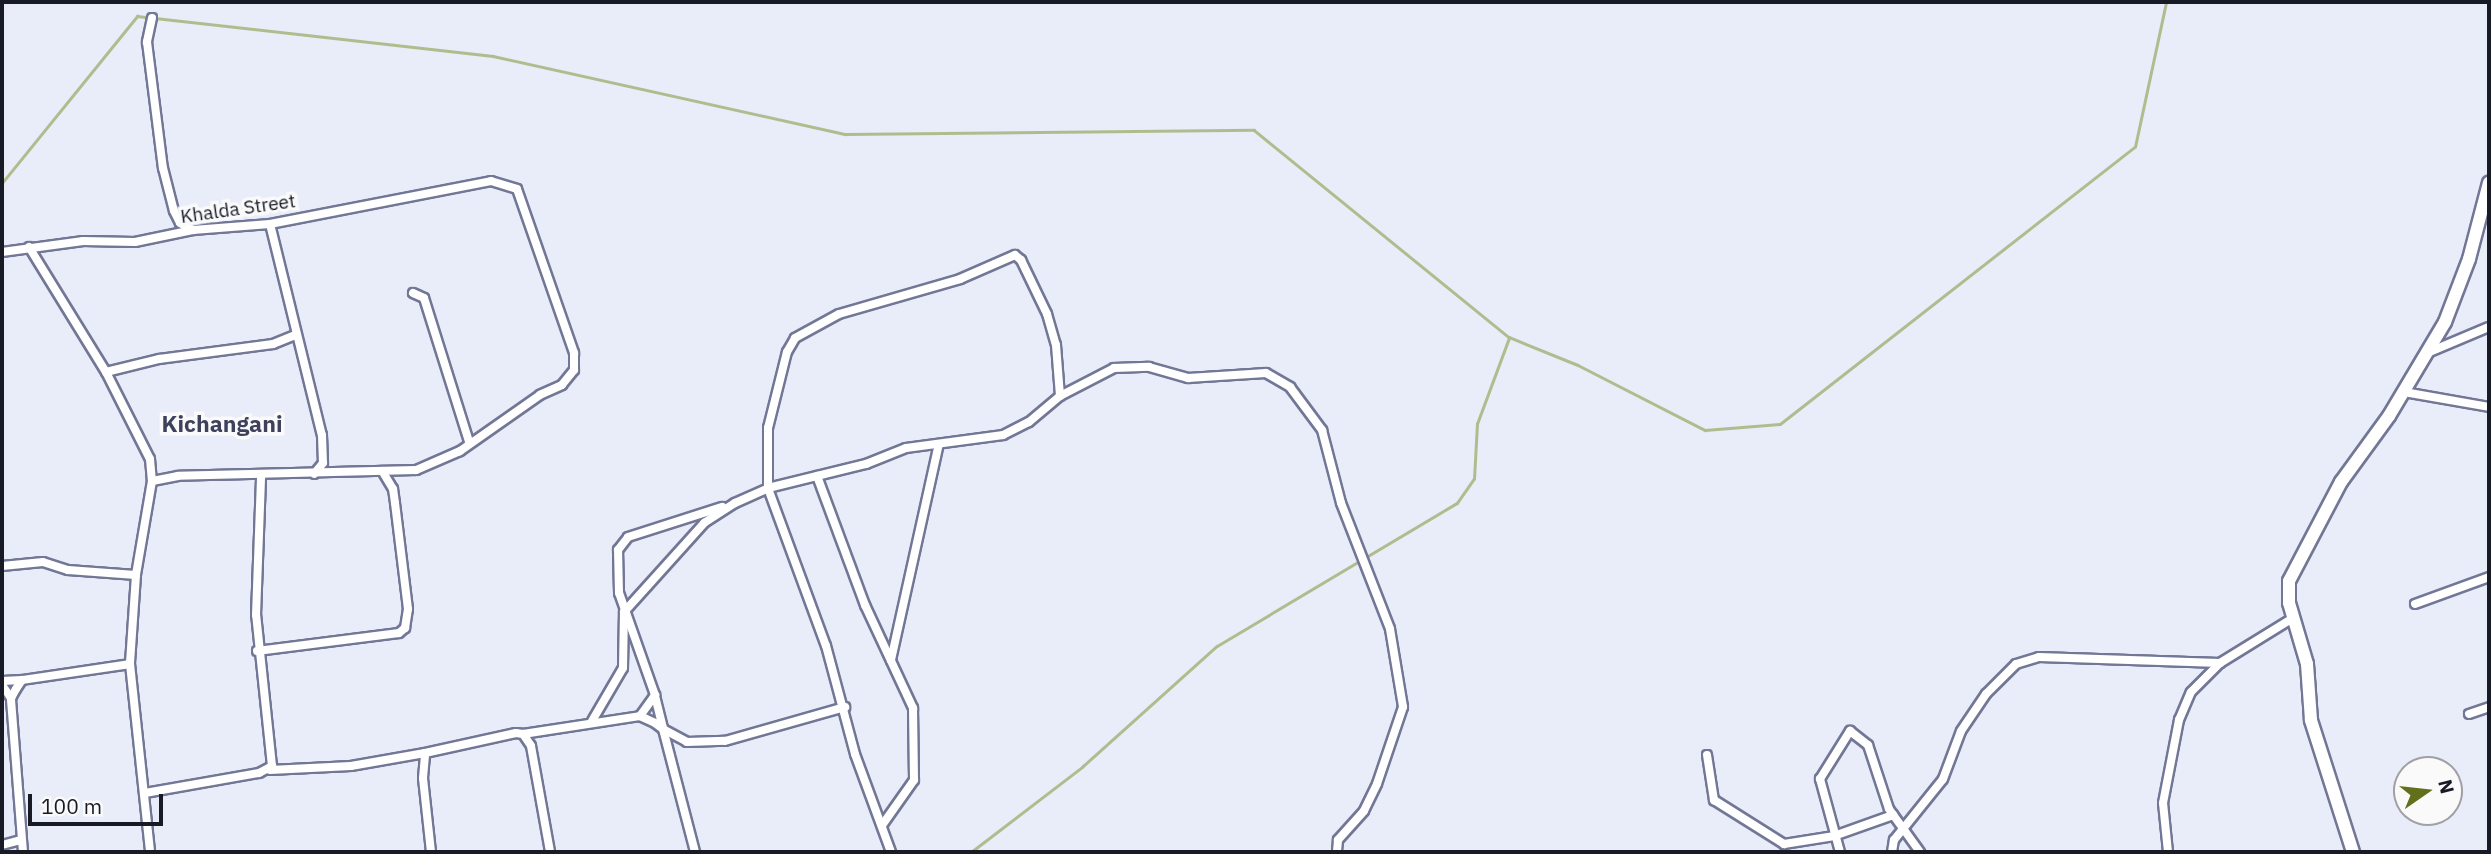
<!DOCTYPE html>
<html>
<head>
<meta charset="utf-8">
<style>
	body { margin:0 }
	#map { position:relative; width:2491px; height:854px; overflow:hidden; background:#e9ecf9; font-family:"IBM Plex Sans",sans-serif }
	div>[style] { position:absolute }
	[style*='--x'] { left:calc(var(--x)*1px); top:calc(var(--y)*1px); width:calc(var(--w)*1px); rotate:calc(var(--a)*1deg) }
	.stream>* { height:2.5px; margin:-1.25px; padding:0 1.25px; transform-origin:1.25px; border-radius:1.25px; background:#b1bc8e }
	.roads { filter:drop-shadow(2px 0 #727795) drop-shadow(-2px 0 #727795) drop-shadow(0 2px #727795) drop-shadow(0 -2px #727795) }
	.street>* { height:8px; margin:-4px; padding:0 4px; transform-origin:4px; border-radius:4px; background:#fff }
	.secondary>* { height:12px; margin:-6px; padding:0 6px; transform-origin:6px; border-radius:6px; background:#fff }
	span { translate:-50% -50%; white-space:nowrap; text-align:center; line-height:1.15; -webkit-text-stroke:7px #fafafa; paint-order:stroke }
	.street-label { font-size:19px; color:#181a26 }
	.quarter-label { font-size:23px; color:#3d415c; font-weight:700 }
	.frame { position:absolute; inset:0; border:4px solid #181a26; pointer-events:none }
	.north { position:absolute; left:2393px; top:756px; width:70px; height:70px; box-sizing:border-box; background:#fafafa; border:2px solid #a0a0a5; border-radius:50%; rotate:76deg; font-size:19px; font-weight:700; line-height:28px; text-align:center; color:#181a26 }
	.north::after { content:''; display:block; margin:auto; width:24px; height:32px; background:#62701b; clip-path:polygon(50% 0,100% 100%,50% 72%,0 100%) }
	.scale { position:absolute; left:28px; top:794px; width:135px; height:32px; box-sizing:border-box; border:4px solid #181a26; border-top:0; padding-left:9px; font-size:21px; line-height:24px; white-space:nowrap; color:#181a26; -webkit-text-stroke:5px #fafafa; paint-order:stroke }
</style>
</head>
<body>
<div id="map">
	<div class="stream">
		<div style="--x:2;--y:183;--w:215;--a:-51"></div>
		<div style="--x:137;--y:16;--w:358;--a:6.4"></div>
		<div style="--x:493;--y:56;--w:361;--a:12.5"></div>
		<div style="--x:845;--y:134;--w:409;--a:-0.6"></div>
		<div style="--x:1254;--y:130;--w:328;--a:39.1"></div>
		<div style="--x:1509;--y:337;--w:74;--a:22.1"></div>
		<div style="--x:1578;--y:365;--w:143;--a:27.1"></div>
		<div style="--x:1705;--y:430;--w:75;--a:-4.6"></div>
		<div style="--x:1780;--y:424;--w:450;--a:-38"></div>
		<div style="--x:2135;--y:147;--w:148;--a:-77.9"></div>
		<div style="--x:971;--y:852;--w:140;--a:-37.4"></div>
		<div style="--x:1082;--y:767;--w:181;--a:-41.9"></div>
		<div style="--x:1217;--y:646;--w:279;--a:-30.8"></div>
		<div style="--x:1457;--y:503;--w:29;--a:-55"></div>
		<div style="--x:1474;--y:479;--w:55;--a:-86.9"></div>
		<div style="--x:1477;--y:424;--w:92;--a:-69.6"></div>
	</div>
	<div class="roads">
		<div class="street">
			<div style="--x:152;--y:18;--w:25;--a:102"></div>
			<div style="--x:147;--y:42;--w:127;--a:82.8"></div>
			<div style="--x:163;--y:168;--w:44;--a:75.7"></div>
			<div style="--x:174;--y:211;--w:13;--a:63"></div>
			<div style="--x:180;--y:223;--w:15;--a:28"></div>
			<div style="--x:270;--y:224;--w:217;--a:76.2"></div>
			<div style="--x:322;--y:435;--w:28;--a:88"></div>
			<div style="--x:323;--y:463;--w:14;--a:129"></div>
			<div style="--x:29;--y:247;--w:147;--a:58.4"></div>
			<div style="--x:106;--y:372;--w:97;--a:63.2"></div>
			<div style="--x:150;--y:459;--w:22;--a:85"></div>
			<div style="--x:152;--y:481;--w:95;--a:99.7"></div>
			<div style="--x:136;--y:575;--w:89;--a:93.9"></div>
			<div style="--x:130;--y:664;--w:189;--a:83.9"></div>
			<div style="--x:2;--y:252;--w:82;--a:-7.7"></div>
			<div style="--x:83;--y:241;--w:52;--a:1.1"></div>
			<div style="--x:135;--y:242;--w:59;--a:-11.7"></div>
			<div style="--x:193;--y:230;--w:77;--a:-4.5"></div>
			<div style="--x:270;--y:224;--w:225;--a:-11"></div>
			<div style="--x:491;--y:181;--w:27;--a:17"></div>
			<div style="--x:517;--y:189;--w:174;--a:70.8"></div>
			<div style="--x:574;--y:353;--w:17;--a:90"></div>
			<div style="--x:574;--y:370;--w:19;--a:129"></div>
			<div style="--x:562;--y:385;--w:24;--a:156"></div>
			<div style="--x:540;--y:395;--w:98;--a:145"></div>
			<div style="--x:460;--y:451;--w:48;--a:156.6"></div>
			<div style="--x:416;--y:470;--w:238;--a:178.6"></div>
			<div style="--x:178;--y:476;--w:26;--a:169"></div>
			<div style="--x:413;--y:293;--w:12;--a:24"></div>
			<div style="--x:424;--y:298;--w:151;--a:72.6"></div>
			<div style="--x:2427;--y:353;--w:67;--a:-22.8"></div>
			<div style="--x:106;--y:372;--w:55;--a:-13.8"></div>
			<div style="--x:159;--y:359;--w:115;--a:-7.5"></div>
			<div style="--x:273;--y:344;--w:24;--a:-22"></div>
			<div style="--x:2404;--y:392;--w:86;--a:10"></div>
			<div style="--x:817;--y:476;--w:138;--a:69.6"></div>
			<div style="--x:865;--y:605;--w:114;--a:65"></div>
			<div style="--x:913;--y:708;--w:72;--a:89.2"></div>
			<div style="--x:914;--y:780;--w:54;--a:125.2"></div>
			<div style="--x:2;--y:566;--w:41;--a:-5.6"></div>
			<div style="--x:43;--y:562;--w:26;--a:18"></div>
			<div style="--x:68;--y:570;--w:68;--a:4.2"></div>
			<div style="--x:2415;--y:604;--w:79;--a:-20"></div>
			<div style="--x:257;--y:651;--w:143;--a:-7.2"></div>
			<div style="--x:399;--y:633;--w:8;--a:-40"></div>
			<div style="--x:405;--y:628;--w:19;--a:-81"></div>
			<div style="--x:408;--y:609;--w:107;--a:-97"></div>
			<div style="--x:395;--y:503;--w:14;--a:-98"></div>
			<div style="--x:393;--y:489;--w:21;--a:-121"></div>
			<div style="--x:891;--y:660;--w:221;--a:-77.5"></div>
			<div style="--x:2;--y:681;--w:20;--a:-3"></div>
			<div style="--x:2;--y:685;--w:16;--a:55"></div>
			<div style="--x:655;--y:696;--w:34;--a:76"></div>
			<div style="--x:663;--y:729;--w:27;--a:28"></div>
			<div style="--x:687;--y:742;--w:38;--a:-2"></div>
			<div style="--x:725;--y:741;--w:125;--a:-15.8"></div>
			<div style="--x:2469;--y:714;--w:21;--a:-19"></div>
			<div style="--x:640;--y:716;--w:26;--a:-54"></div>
			<div style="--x:655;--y:695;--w:108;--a:-109.4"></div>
			<div style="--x:619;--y:593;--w:43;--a:-91.3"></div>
			<div style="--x:618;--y:550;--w:16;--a:-52"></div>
			<div style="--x:628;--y:537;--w:99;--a:-17.7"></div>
			<div style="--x:592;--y:721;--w:61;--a:-59.7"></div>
			<div style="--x:623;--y:668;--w:56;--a:-89"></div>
			<div style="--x:624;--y:612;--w:120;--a:-48"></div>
			<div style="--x:704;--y:523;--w:37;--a:-33"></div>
			<div style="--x:735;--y:503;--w:36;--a:-24"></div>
			<div style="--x:768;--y:488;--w:101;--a:-13.8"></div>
			<div style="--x:866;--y:464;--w:43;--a:-21.8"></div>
			<div style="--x:906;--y:448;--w:98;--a:-7.6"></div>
			<div style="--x:1003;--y:435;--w:29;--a:-27"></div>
			<div style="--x:1029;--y:422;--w:40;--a:-40"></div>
			<div style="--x:1060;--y:396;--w:61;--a:-27.4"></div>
			<div style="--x:1114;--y:368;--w:35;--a:-2"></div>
			<div style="--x:1149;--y:367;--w:41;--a:15.8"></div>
			<div style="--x:1188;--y:378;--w:78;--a:-3.7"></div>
			<div style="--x:1266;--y:373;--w:28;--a:30"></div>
			<div style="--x:1290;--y:387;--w:54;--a:53.3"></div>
			<div style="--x:1322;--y:430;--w:75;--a:75.4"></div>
			<div style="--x:1341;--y:503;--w:135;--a:68.7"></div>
			<div style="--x:1390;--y:629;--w:79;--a:80.5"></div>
			<div style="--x:1403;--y:707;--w:81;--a:108.7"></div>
			<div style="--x:1377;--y:784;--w:30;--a:116"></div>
			<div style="--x:1364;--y:811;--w:39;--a:132"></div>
			<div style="--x:1338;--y:840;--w:12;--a:95"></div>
			<div style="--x:523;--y:734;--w:118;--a:-8.7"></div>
			<div style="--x:640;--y:716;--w:17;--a:25"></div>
			<div style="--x:655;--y:723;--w:10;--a:37"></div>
			<div style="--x:663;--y:729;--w:127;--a:75.4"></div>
			<div style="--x:1707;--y:755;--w:46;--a:81.2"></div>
			<div style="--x:1714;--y:800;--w:83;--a:32.2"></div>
			<div style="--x:1784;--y:844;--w:51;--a:-9.1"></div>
			<div style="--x:1834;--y:836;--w:63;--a:-19.6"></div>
			<div style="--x:270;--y:770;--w:81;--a:-2.8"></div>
			<div style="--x:351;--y:766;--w:75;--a:-10"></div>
			<div style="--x:145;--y:793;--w:116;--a:-10"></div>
			<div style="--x:259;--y:773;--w:15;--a:-28"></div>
			<div style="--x:272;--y:766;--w:152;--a:-96"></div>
			<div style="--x:256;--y:615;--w:139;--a:-87.9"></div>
			<div style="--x:2;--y:845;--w:20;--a:-15"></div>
			<div style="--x:23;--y:852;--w:154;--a:-94.5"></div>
			<div style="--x:11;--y:698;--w:10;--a:-61"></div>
			<div style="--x:16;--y:689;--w:11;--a:-56"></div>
			<div style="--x:22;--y:680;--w:109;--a:-8.4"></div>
			<div style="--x:431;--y:852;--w:74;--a:-96.2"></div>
			<div style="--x:423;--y:778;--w:25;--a:-85"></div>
			<div style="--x:425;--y:753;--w:93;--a:-12.4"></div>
			<div style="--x:516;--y:733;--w:7;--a:8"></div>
			<div style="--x:523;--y:734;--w:14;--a:56"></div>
			<div style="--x:531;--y:746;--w:108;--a:79.8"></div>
			<div style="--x:891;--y:852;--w:104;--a:-110.2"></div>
			<div style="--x:855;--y:754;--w:112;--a:-105"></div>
			<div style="--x:826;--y:646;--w:168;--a:-110.2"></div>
			<div style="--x:768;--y:488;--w:60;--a:-90"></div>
			<div style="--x:768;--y:428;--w:78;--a:-76"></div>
			<div style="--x:787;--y:352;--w:16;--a:-60"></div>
			<div style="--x:795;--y:338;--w:50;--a:-28.6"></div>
			<div style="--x:839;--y:314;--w:126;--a:-16.1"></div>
			<div style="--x:960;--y:279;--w:60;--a:-23.6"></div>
			<div style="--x:1015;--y:255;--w:8;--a:40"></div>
			<div style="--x:1021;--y:260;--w:60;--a:64.3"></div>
			<div style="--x:1047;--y:314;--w:32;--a:74"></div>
			<div style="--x:1056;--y:345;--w:51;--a:85.5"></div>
			<div style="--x:1840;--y:852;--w:76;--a:-105.3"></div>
			<div style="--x:1820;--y:779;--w:57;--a:-58"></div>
			<div style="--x:1850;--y:731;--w:23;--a:38"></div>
			<div style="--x:1868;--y:745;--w:67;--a:71.8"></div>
			<div style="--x:1889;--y:809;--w:53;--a:54.2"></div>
			<div style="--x:1892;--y:852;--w:12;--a:-81"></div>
			<div style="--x:1894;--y:840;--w:78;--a:-51.2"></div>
			<div style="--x:1943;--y:779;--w:51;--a:-69.4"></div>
			<div style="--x:1961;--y:731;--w:45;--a:-56"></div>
			<div style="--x:1986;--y:694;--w:42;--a:-45"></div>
			<div style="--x:2016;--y:664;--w:24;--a:-17"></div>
			<div style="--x:2039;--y:657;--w:181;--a:1.9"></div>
			<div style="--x:2220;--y:663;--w:86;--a:-31.7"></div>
			<div style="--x:2168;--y:852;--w:49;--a:-95.8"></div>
			<div style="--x:2163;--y:803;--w:85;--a:-79.1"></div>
			<div style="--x:2179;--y:720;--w:30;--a:-67"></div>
			<div style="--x:2191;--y:692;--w:41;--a:-45"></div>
		</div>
		<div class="secondary">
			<div style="--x:2353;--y:852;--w:139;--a:-107.7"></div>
			<div style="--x:2311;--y:720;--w:56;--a:-94.1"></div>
			<div style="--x:2307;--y:664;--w:64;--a:-106.4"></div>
			<div style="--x:2289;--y:603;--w:22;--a:-90"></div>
			<div style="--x:2289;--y:581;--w:112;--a:-62.3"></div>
			<div style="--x:2341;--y:482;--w:82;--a:-54"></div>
			<div style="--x:2389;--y:416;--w:109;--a:-59.2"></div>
			<div style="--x:2445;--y:322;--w:67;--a:-69.1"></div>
			<div style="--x:2469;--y:259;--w:79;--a:-75.3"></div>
		</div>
	</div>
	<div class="street-label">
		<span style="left:238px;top:209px;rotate:-8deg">Khalda Street</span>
	</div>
	<div class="quarter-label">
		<span style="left:222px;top:423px">Kichangani</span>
	</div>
	<div class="frame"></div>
	<div class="north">N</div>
	<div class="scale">100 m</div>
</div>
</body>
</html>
